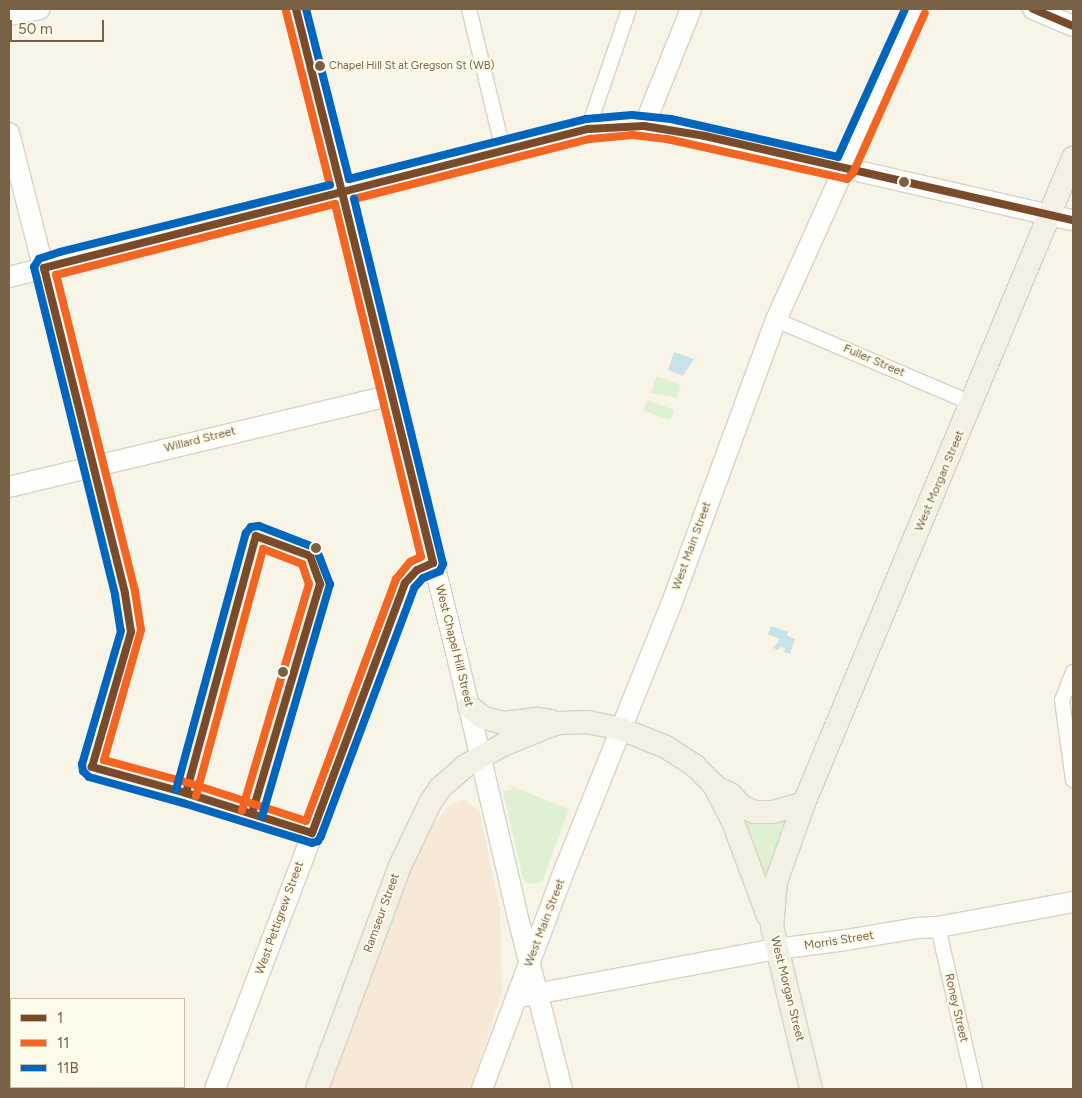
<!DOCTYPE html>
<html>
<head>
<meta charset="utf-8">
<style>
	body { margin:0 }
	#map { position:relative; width:1082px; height:1098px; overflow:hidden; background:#f8f5e8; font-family:Figtree,sans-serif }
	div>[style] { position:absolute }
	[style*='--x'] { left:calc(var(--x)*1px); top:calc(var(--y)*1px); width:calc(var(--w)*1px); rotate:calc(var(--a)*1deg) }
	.commercial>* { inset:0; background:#f7e9d8 }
	.green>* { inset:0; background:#dff1d2; transform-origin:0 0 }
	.water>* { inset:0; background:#c9e1e9 }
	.roads { filter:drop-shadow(1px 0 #d7d2c7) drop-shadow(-1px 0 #d7d2c7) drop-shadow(0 1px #d7d2c7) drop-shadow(0 -1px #d7d2c7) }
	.street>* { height:14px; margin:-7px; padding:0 7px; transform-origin:7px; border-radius:7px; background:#fefefc }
	.secondary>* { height:20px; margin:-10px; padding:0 10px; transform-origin:10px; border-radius:10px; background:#fefefc }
	.primary>* { height:22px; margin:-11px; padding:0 11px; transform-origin:11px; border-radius:11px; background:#f3f0e4 }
	.bus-1>* { height:8px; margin:-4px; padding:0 4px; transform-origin:4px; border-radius:4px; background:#7a4b2a }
	.bus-2>* { height:8px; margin:-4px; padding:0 4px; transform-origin:4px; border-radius:4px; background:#f26522 }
	.bus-3>* { height:8px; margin:-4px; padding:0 4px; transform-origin:4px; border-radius:4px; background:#0065bd }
	.dots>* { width:14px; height:14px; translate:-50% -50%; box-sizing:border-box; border:2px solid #fffbeb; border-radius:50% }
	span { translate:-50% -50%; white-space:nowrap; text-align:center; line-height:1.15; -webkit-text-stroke:4px #fffbeb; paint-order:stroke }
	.bus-label { font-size:11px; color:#786246 }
	.left { translate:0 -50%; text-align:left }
	.street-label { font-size:12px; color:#786246 }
	.frame { position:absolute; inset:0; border:10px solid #786246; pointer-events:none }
	.legend { position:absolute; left:10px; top:998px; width:175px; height:90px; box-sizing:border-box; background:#fffbeb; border:1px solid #c9bea9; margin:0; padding:6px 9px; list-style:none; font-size:15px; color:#786246 }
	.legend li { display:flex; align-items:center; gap:10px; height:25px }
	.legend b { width:25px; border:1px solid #c9bea9 }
	.scale { position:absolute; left:10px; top:20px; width:94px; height:22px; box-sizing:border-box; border:2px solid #786246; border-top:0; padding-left:6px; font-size:15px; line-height:18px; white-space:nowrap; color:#786246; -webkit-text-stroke:4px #fffbeb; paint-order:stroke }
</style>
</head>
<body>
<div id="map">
	<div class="commercial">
		<div style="clip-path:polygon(464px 799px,480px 813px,500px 909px,502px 992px,471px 1089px,323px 1089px,416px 847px,448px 807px)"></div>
	</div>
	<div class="green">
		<div style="clip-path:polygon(657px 376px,681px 385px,677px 398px,651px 393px)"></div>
		<div style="left:647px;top:400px;width:29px;height:11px;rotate:20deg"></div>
		<div style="clip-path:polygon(511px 786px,569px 809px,542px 882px,531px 884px,523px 880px,503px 791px,513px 789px)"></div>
		<div style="clip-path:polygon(790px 811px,768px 873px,763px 874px,739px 814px)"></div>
	</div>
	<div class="water">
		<div style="clip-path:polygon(674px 352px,694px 359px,683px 376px,668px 370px)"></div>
		<div style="clip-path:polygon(771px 626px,788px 632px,787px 636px,795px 639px,790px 654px,784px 652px,785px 648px,780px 647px,778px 650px,773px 648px,780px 639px,768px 634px)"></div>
	</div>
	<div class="roads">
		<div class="street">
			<div style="--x:469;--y:9;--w:145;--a:76.4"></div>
			<div style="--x:588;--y:129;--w:127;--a:-71.1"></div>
			<div style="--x:776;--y:320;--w:213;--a:23"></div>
			<div style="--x:1073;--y:672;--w:30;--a:111"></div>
			<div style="--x:1062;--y:700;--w:81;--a:82.2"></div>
			<div style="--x:92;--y:767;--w:141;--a:-73.9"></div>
			<div style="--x:131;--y:632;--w:39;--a:-99"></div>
			<div style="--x:125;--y:593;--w:131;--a:-103.7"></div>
			<div style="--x:938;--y:927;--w:166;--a:77.1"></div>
		</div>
		<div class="secondary">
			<div style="--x:296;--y:9;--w:671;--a:76.03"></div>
			<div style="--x:458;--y:660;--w:261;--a:76.9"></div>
			<div style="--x:517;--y:914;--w:181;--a:75.6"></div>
			<div style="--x:1033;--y:9;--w:43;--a:23"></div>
			<div style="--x:9;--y:15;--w:31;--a:-11"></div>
			<div style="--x:644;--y:126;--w:126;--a:-68.1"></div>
			<div style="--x:9;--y:133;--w:344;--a:75.7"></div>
			<div style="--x:9;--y:277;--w:598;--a:-14.34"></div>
			<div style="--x:588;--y:129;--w:26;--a:-7"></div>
			<div style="--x:614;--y:126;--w:30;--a:0"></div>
			<div style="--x:644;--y:126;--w:62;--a:9.3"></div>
			<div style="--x:705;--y:136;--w:377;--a:12.9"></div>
			<div style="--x:9;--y:487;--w:393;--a:-13.5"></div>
			<div style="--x:525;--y:996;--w:256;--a:-10.6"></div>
			<div style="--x:777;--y:949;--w:70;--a:-7.4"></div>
			<div style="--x:846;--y:940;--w:73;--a:-9.5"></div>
			<div style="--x:918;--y:928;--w:20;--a:-3"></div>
			<div style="--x:938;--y:927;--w:137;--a:-10.5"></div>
			<div style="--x:215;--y:1089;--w:322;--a:-69.1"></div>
			<div style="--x:330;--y:788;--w:204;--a:-70"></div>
			<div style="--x:400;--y:596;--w:23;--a:-61"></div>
			<div style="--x:411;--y:576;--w:8;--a:-45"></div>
			<div style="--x:417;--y:570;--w:17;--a:-24"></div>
			<div style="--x:482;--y:1089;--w:238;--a:-69.4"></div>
			<div style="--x:566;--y:866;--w:281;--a:-68.1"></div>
			<div style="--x:671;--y:605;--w:304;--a:-69.8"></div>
			<div style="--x:776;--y:320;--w:341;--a:-65.8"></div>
		</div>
		<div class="primary">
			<div style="--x:469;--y:706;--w:17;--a:40"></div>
			<div style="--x:482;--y:717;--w:22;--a:16"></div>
			<div style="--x:503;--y:723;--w:34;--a:-7"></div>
			<div style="--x:537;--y:719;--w:14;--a:8"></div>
			<div style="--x:722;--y:790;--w:9;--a:27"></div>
			<div style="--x:730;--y:794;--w:18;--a:45"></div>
			<div style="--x:743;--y:807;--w:13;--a:23"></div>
			<div style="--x:755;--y:812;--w:18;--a:0"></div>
			<div style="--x:773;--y:812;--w:32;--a:-16"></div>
			<div style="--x:317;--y:1089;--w:236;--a:-69.6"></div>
			<div style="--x:399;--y:868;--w:72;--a:-64.5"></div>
			<div style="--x:430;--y:803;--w:18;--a:-56"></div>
			<div style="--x:440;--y:788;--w:33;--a:-41"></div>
			<div style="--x:465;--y:766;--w:43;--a:-28.9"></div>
			<div style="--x:503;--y:745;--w:48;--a:-22.2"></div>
			<div style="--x:547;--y:727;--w:13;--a:-18"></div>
			<div style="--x:559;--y:723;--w:29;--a:-2"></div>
			<div style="--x:588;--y:722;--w:34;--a:12"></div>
			<div style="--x:621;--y:729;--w:48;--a:21.8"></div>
			<div style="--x:666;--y:747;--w:35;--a:33"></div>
			<div style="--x:695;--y:766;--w:27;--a:45"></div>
			<div style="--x:714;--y:785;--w:42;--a:62.8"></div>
			<div style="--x:733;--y:822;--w:100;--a:69.6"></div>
			<div style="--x:811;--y:1089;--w:167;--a:-103.5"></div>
			<div style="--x:772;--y:927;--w:45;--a:-84.9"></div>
			<div style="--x:776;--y:882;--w:84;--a:-70.5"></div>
			<div style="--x:804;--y:803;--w:699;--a:-67.36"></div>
		</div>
	</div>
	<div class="bus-1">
		<div style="--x:296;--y:9;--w:189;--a:75.9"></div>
		<div style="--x:1033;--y:9;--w:43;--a:23"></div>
		<div style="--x:342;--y:192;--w:382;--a:76.2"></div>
		<div style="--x:433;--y:563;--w:17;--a:156"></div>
		<div style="--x:417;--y:570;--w:18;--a:133"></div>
		<div style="--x:405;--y:583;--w:267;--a:110.4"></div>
		<div style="--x:312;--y:833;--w:132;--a:-162.4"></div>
		<div style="--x:186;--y:793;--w:98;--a:-164.5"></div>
		<div style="--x:92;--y:767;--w:141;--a:-73.9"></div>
		<div style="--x:131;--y:632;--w:39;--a:-99"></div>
		<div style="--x:125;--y:593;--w:335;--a:-104"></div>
		<div style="--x:44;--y:268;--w:308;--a:-14.3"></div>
		<div style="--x:342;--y:192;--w:254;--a:-14.4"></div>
		<div style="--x:588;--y:129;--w:56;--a:-3.1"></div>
		<div style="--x:644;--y:126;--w:62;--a:9.3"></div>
		<div style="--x:705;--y:136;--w:377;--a:12.9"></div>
		<div style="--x:186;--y:793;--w:266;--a:-74.8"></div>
		<div style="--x:256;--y:536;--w:58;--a:20.3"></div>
		<div style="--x:310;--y:556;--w:30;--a:70"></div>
		<div style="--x:320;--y:584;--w:239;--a:106.5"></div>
	</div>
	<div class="bus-2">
		<div style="--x:286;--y:11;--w:179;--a:75.8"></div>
		<div style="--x:354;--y:199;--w:244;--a:-14.3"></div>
		<div style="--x:590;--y:139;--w:43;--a:-5.3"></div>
		<div style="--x:633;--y:135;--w:34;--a:7"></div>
		<div style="--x:667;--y:139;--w:184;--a:12.5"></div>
		<div style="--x:847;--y:179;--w:8;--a:-45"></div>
		<div style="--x:853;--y:173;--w:175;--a:-65.8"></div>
		<div style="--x:335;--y:204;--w:363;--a:76.3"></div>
		<div style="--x:421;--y:557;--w:12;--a:156"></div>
		<div style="--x:410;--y:562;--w:22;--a:129"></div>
		<div style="--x:396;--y:579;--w:258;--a:110.4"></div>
		<div style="--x:306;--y:821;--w:123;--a:-162"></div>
		<div style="--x:189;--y:783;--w:88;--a:-164.9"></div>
		<div style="--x:104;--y:760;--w:135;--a:-74.1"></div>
		<div style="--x:141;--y:630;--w:39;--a:-99"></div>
		<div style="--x:135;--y:591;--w:326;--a:-104"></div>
		<div style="--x:56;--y:275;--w:288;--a:-14.3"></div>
		<div style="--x:196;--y:796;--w:256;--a:-74.8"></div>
		<div style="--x:263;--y:549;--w:42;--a:21"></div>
		<div style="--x:302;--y:564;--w:21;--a:71"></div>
		<div style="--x:309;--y:584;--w:236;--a:106.5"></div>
	</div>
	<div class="bus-3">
		<div style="--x:306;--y:9;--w:175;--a:75.8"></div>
		<div style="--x:349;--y:179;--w:244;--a:-14.2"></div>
		<div style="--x:586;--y:119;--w:46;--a:-5"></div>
		<div style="--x:632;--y:115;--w:39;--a:6"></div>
		<div style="--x:671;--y:119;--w:171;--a:12.8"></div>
		<div style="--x:838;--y:157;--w:162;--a:-65.6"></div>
		<div style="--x:330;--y:185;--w:278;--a:166.1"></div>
		<div style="--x:60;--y:252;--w:22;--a:162"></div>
		<div style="--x:39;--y:259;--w:9;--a:122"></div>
		<div style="--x:34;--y:267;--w:338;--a:76.1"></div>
		<div style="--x:115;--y:595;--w:36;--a:81"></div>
		<div style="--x:121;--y:631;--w:139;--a:106.3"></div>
		<div style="--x:82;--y:764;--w:7;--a:82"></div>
		<div style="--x:83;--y:771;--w:8;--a:45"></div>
		<div style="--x:89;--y:777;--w:98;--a:15.5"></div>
		<div style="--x:183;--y:803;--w:135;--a:17.2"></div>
		<div style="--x:312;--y:843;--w:6;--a:-18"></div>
		<div style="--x:318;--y:841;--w:6;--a:-59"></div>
		<div style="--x:321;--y:836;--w:265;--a:-69.4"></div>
		<div style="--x:414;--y:588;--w:13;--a:-48"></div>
		<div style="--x:423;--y:578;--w:18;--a:-22"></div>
		<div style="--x:440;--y:571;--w:8;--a:-67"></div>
		<div style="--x:443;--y:564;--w:376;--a:-103.7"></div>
		<div style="--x:176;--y:790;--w:266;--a:-74.8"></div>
		<div style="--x:246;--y:533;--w:8;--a:-50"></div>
		<div style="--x:251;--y:527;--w:8;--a:-7"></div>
		<div style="--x:259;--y:526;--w:61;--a:21.1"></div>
		<div style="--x:316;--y:548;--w:39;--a:69"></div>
		<div style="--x:330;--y:584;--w:242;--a:106.3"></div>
	</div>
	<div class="dots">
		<div style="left:320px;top:66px;background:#786246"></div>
		<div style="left:904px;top:182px;background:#786246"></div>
		<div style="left:316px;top:548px;background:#786246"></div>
		<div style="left:283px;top:672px;background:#786246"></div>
	</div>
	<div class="bus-label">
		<span class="left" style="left:329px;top:66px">Chapel Hill St at Gregson St (WB)</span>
	</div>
	<div class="street-label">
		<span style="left:874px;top:361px;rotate:23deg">Fuller Street</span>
		<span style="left:200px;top:440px;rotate:-14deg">Willard Street</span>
		<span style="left:940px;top:481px;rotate:-67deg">West Morgan Street</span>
		<span style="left:692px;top:546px;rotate:-70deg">West Main Street</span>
		<span style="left:454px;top:646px;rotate:76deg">West Chapel Hill Street</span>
		<span style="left:382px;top:913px;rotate:-70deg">Ramseur Street</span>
		<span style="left:280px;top:918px;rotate:-70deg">West Pettigrew Street</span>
		<span style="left:545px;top:923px;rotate:-69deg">West Main Street</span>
		<span style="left:839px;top:941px;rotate:-9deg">Morris Street</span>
		<span style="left:787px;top:989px;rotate:76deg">West Morgan Street</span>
		<span style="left:956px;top:1008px;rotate:77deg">Roney Street</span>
	</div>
	<div class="frame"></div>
	<ul class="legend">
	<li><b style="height:6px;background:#7a4b2a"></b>1</li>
	<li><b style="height:6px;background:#f26522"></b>11</li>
	<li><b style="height:6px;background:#0065bd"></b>11B</li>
	</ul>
	<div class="scale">50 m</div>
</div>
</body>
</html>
